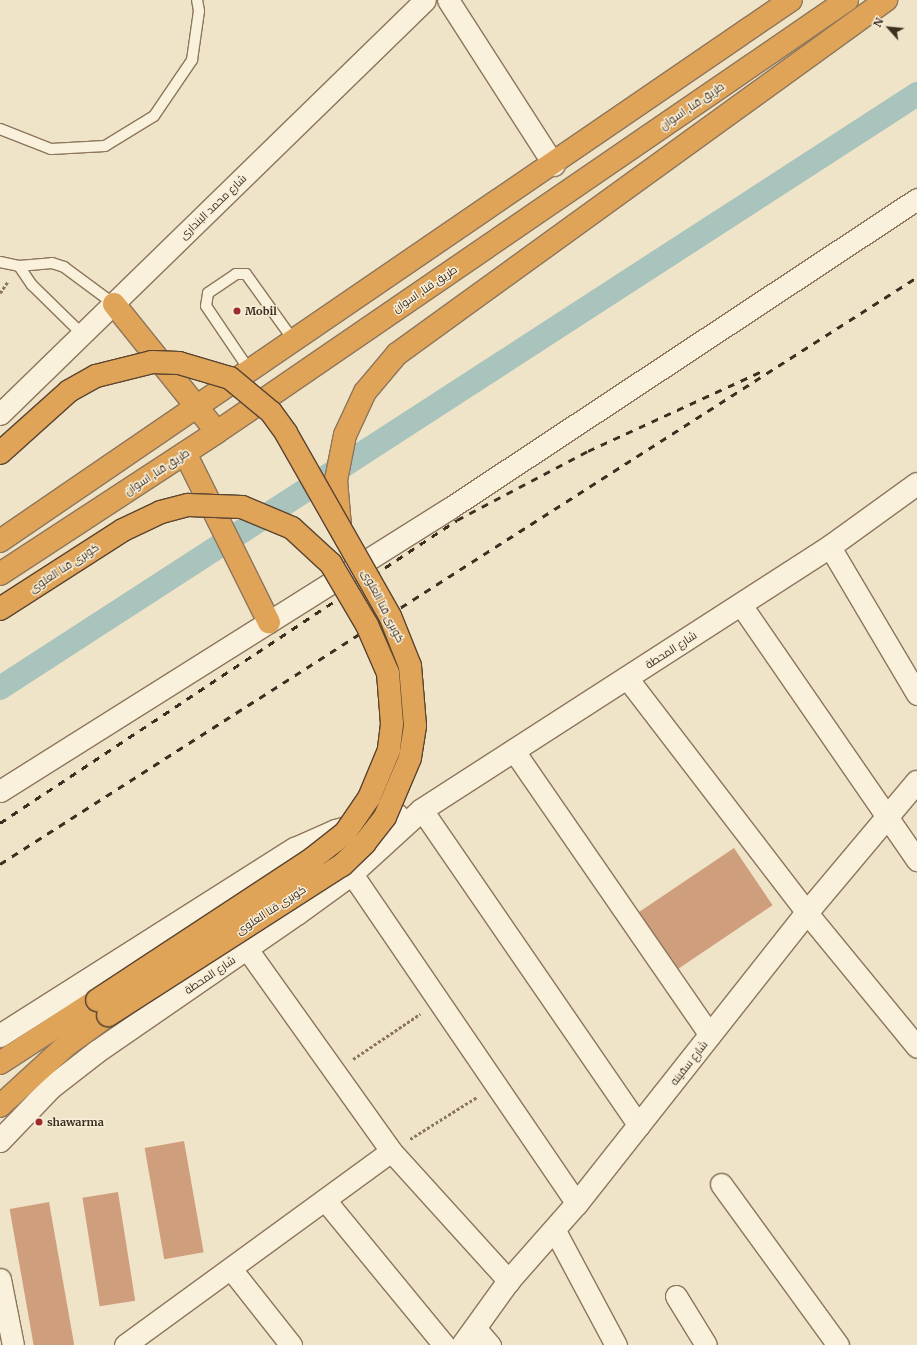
<!DOCTYPE html>
<html>
<head>
<meta charset="utf-8">
<style>
	body { margin:0 }
	#map { position:relative; width:917px; height:1345px; overflow:hidden; background:#f0e4c8; font-family:Merriweather,Cairo,serif }
	div>[style] { position:absolute }
	[style*='--x'] { left:calc(var(--x)*1px); top:calc(var(--y)*1px); width:calc(var(--w)*1px); rotate:calc(var(--a)*1deg) }
	.canal>* { height:24px; margin:-12px; padding:0 12px; transform-origin:12px; border-radius:12px; background:#a9c4bc }
	.building>* { inset:0; background:#cf9f7d; transform-origin:0 0 }
	.path>* { height:2.5px; margin-top:-1.25px; transform-origin:0; background:repeating-linear-gradient(90deg,#8d765c 0 3px,transparent 0 5px) }
	.roads { filter:drop-shadow(1px 0 #8d765c) drop-shadow(-1px 0 #8d765c) drop-shadow(0 1px #8d765c) drop-shadow(0 -1px #8d765c) }
	.lane>* { height:10px; margin:-5px; padding:0 5px; transform-origin:5px; border-radius:5px; background:#faf1dc }
	.street>* { height:21px; margin:-10.5px; padding:0 10.5px; transform-origin:10.5px; border-radius:10.5px; background:#faf1dc }
	.secondary>* { height:22px; margin:-11px; padding:0 11px; transform-origin:11px; border-radius:11px; background:#faf1dc }
	.highway>* { height:22px; margin:-11px; padding:0 11px; transform-origin:11px; border-radius:11px; background:#e0a458 }
	.rail>* { height:3px; margin-top:-1.5px; transform-origin:0; background:repeating-linear-gradient(90deg,#3d2e20 0 7px,transparent 0 14px) }
	.bridges { filter:drop-shadow(1px 0 #5b4430) drop-shadow(-1px 0 #5b4430) drop-shadow(0 1px #5b4430) drop-shadow(0 -1px #5b4430) }
	.highway-bridge>* { height:22px; margin:-11px; padding:0 11px; transform-origin:11px; border-radius:11px; background:#e0a458 }
	.dots>* { width:11px; height:11px; translate:-50% -50%; box-sizing:border-box; border:2px solid #f7eed8; border-radius:50% }
	span { translate:-50% -50%; white-space:nowrap; text-align:center; line-height:1.15; -webkit-text-stroke:3px #f7eed8; paint-order:stroke }
	.street-label { font-size:11px; color:#3d2e20 }
	.poi-label { font-size:11px; color:#3d2e20; font-weight:700 }
	.left { translate:0 -50%; text-align:left }
	.north { position:absolute; left:869px; top:8px; width:40px; height:40px; -webkit-text-stroke:3px #f7eed8; paint-order:stroke; rotate:297deg; font-size:11px; font-weight:700; line-height:16px; text-align:center; color:#3d2e20 }
	.north::after { content:''; display:block; margin:auto; width:14px; height:18px; background:#3d2e20; clip-path:polygon(50% 0,100% 100%,50% 72%,0 100%) }
</style>
</head>
<body>
<div id="map">
	<div class="canal">
		<div style="--x:0;--y:688;--w:1093;--a:-32.93"></div>
	</div>
	<div class="building">
		<div style="left:734px;top:848px;width:69px;height:115px;rotate:56deg"></div>
		<div style="left:184px;top:1141px;width:113px;height:40px;rotate:80deg"></div>
		<div style="left:118px;top:1192px;width:110px;height:36px;rotate:81deg"></div>
		<div style="left:49px;top:1202px;width:145px;height:40px;rotate:80deg"></div>
	</div>
	<div class="path">
		<div style="--x:0;--y:293;--w:14;--a:-56"></div>
		<div style="--x:353;--y:1059;--w:81;--a:-33.9"></div>
		<div style="--x:410;--y:1139;--w:79;--a:-32.1"></div>
	</div>
	<div class="roads">
		<div class="lane">
			<div style="--x:0;--y:129;--w:55;--a:21.4"></div>
			<div style="--x:51;--y:149;--w:54;--a:-3.2"></div>
			<div style="--x:105;--y:146;--w:57;--a:-31.5"></div>
			<div style="--x:154;--y:116;--w:68;--a:-55.8"></div>
			<div style="--x:192;--y:60;--w:49;--a:-81.9"></div>
			<div style="--x:199;--y:11;--w:11;--a:-100"></div>
			<div style="--x:0;--y:262;--w:19;--a:12"></div>
			<div style="--x:19;--y:266;--w:33;--a:-5"></div>
			<div style="--x:52;--y:263;--w:13;--a:18"></div>
			<div style="--x:64;--y:267;--w:62;--a:36.5"></div>
			<div style="--x:19;--y:266;--w:23;--a:56"></div>
			<div style="--x:32;--y:285;--w:71;--a:44.4"></div>
			<div style="--x:250;--y:371;--w:78;--a:-124.1"></div>
			<div style="--x:206;--y:306;--w:13;--a:-81"></div>
			<div style="--x:208;--y:293;--w:34;--a:-34"></div>
			<div style="--x:236;--y:274;--w:10;--a:0"></div>
			<div style="--x:246;--y:274;--w:82;--a:54.4"></div>
		</div>
		<div class="street">
			<div style="--x:448;--y:0;--w:196;--a:57.3"></div>
			<div style="--x:0;--y:414;--w:593;--a:-44.25"></div>
			<div style="--x:830;--y:547;--w:171;--a:59.4"></div>
			<div style="--x:741;--y:605;--w:310;--a:55.4"></div>
			<div style="--x:627;--y:678;--w:296;--a:52.5"></div>
			<div style="--x:807;--y:913;--w:173;--a:50.6"></div>
			<div style="--x:514;--y:751;--w:345;--a:55.4"></div>
			<div style="--x:0;--y:791;--w:532;--a:-32.17"></div>
			<div style="--x:450;--y:508;--w:560;--a:-33.49"></div>
			<div style="--x:422;--y:810;--w:383;--a:55.5"></div>
			<div style="--x:352;--y:874;--w:399;--a:55.7"></div>
			<div style="--x:247;--y:949;--w:248;--a:54.5"></div>
			<div style="--x:721;--y:1184;--w:199;--a:54"></div>
			<div style="--x:325;--y:1200;--w:188;--a:50.6"></div>
			<div style="--x:554;--y:1229;--w:132;--a:61.9"></div>
			<div style="--x:231;--y:1269;--w:97;--a:51.7"></div>
			<div style="--x:0;--y:1279;--w:67;--a:78.9"></div>
			<div style="--x:676;--y:1296;--w:57;--a:58.5"></div>
			<div style="--x:475;--y:1328;--w:23;--a:49"></div>
			<div style="--x:125;--y:1345;--w:329;--a:-36.1"></div>
			<div style="--x:391;--y:1151;--w:176;--a:47.8"></div>
		</div>
		<div class="secondary">
			<div style="--x:0;--y:1036;--w:349;--a:-32.4"></div>
			<div style="--x:295;--y:849;--w:45;--a:-23.7"></div>
			<div style="--x:336;--y:831;--w:63;--a:-14.7"></div>
			<div style="--x:0;--y:1141;--w:75;--a:-46.1"></div>
			<div style="--x:52;--y:1087;--w:57;--a:-37.9"></div>
			<div style="--x:97;--y:1052;--w:243;--a:-34.6"></div>
			<div style="--x:297;--y:914;--w:68;--a:-36"></div>
			<div style="--x:352;--y:874;--w:95;--a:-42.4"></div>
			<div style="--x:422;--y:810;--w:485;--a:-32.8"></div>
			<div style="--x:830;--y:547;--w:107;--a:-35.9"></div>
			<div style="--x:463;--y:1345;--w:79;--a:-54.3"></div>
			<div style="--x:509;--y:1281;--w:103;--a:-48.6"></div>
			<div style="--x:577;--y:1204;--w:371;--a:-51.7"></div>
			<div style="--x:807;--y:913;--w:171;--a:-50"></div>
		</div>
		<div class="highway">
			<div style="--x:114;--y:304;--w:164;--a:51.2"></div>
			<div style="--x:185;--y:453;--w:189;--a:63.6"></div>
			<div style="--x:340;--y:526;--w:46;--a:-95"></div>
			<div style="--x:336;--y:480;--w:46;--a:-78.7"></div>
			<div style="--x:345;--y:435;--w:47;--a:-65.1"></div>
			<div style="--x:365;--y:392;--w:50;--a:-49.9"></div>
			<div style="--x:397;--y:354;--w:604;--a:-35.9"></div>
			<div style="--x:0;--y:541;--w:958;--a:-34.37"></div>
			<div style="--x:0;--y:574;--w:259;--a:-33.2"></div>
			<div style="--x:217;--y:432;--w:764;--a:-34.44"></div>
			<div style="--x:0;--y:1063;--w:116;--a:-33"></div>
			<div style="--x:0;--y:1106;--w:92;--a:-42.4"></div>
			<div style="--x:68;--y:1044;--w:49;--a:-35.9"></div>
		</div>
	</div>
	<div class="rail">
		<div style="--x:0;--y:823;--w:548;--a:-33.55"></div>
		<div style="--x:457;--y:520;--w:148;--a:-27.8"></div>
		<div style="--x:588;--y:451;--w:192;--a:-24.7"></div>
		<div style="--x:0;--y:864;--w:1089;--a:-32.62"></div>
	</div>
	<div class="bridges">
		<div class="highway-bridge">
			<div style="--x:0;--y:453;--w:93;--a:-41.9"></div>
			<div style="--x:69;--y:391;--w:31;--a:-29"></div>
			<div style="--x:96;--y:376;--w:58;--a:-14"></div>
			<div style="--x:152;--y:362;--w:27;--a:2"></div>
			<div style="--x:179;--y:363;--w:53;--a:16.4"></div>
			<div style="--x:230;--y:378;--w:53;--a:39.7"></div>
			<div style="--x:271;--y:412;--w:26;--a:54"></div>
			<div style="--x:286;--y:433;--w:210;--a:60.4"></div>
			<div style="--x:390;--y:616;--w:54;--a:68.2"></div>
			<div style="--x:410;--y:666;--w:60;--a:85.2"></div>
			<div style="--x:415;--y:726;--w:32;--a:99"></div>
			<div style="--x:410;--y:758;--w:64;--a:113"></div>
			<div style="--x:385;--y:817;--w:33;--a:128"></div>
			<div style="--x:365;--y:843;--w:32;--a:136"></div>
			<div style="--x:342;--y:865;--w:278;--a:147.3"></div>
			<div style="--x:0;--y:609;--w:146;--a:-32.7"></div>
			<div style="--x:123;--y:530;--w:42;--a:-25.3"></div>
			<div style="--x:161;--y:512;--w:28;--a:-15"></div>
			<div style="--x:188;--y:505;--w:54;--a:2.1"></div>
			<div style="--x:242;--y:507;--w:54;--a:22.8"></div>
			<div style="--x:292;--y:528;--w:53;--a:42.7"></div>
			<div style="--x:331;--y:564;--w:71;--a:59.5"></div>
			<div style="--x:367;--y:625;--w:52;--a:66.4"></div>
			<div style="--x:388;--y:673;--w:51;--a:85.5"></div>
			<div style="--x:392;--y:724;--w:26;--a:97"></div>
			<div style="--x:389;--y:750;--w:52;--a:112.6"></div>
			<div style="--x:369;--y:798;--w:42;--a:124.4"></div>
			<div style="--x:345;--y:833;--w:42;--a:141.8"></div>
			<div style="--x:312;--y:859;--w:257;--a:146.7"></div>
		</div>
	</div>
	<div class="dots">
		<div style="left:237px;top:311px;background:#9e2a2b"></div>
		<div style="left:39px;top:1122px;background:#9e2a2b"></div>
	</div>
	<div class="street-label">
		<span style="left:692px;top:106px;rotate:-34deg">طريق قنا, اسوان</span>
		<span style="left:213px;top:207px;rotate:-44deg">شارع محمد البندارى</span>
		<span style="left:425px;top:289px;rotate:-34deg">طريق قنا, اسوان</span>
		<span style="left:157px;top:472px;rotate:-33deg">طريق قنا, اسوان</span>
		<span style="left:64px;top:568px;rotate:-33deg">كوبرى قنا العلوى</span>
		<span style="left:383px;top:606px;rotate:63deg">كوبرى قنا العلوى</span>
		<span style="left:671px;top:650px;rotate:-33deg">شارع المحطة</span>
		<span style="left:271px;top:910px;rotate:-33deg">كوبرى قنا العلوى</span>
		<span style="left:210px;top:975px;rotate:-34deg">شارع المحطة</span>
		<span style="left:689px;top:1063px;rotate:-52deg">شارع سفينه</span>
	</div>
	<div class="poi-label">
		<span class="left" style="left:245px;top:311px">Mobil</span>
		<span class="left" style="left:47px;top:1122px">shawarma</span>
	</div>
	<div class="north">N</div>
</div>
</body>
</html>
